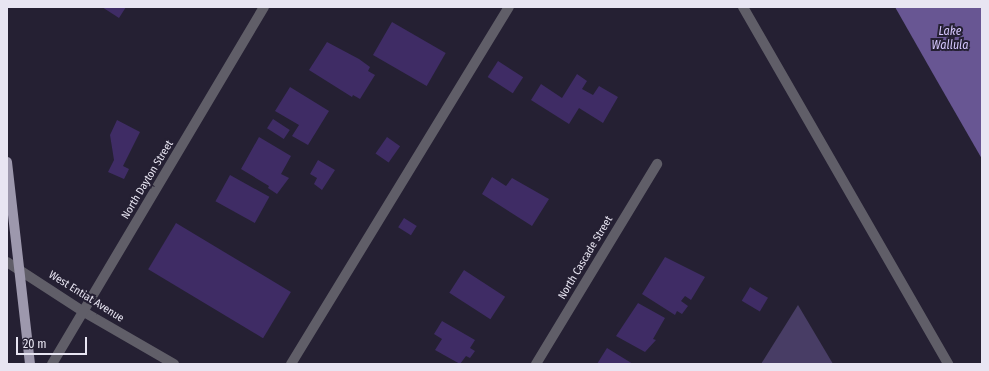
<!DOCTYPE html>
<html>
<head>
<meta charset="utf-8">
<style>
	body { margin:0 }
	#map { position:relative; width:989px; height:371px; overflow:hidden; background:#252033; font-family:"Fira Sans Condensed",sans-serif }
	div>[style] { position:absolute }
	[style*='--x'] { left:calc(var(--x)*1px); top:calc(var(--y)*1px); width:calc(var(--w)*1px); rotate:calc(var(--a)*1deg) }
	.green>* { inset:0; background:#483d65 }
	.water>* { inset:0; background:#685693 }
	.building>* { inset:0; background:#3f2c65; transform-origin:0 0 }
	.minor>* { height:10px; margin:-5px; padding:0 5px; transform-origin:5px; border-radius:5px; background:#605e68 }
	.major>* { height:10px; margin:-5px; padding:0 5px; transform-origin:5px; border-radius:5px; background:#9d98ad }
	span { translate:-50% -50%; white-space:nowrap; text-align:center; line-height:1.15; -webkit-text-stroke:4px #252033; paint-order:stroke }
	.street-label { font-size:11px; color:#e8e5f2 }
	.water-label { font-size:12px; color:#d6c8fe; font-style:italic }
	.frame { position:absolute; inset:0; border:8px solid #e8e5f2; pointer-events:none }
	.scale { position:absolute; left:16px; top:337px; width:71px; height:18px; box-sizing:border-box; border:2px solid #e8e5f2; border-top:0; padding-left:5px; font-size:12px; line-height:14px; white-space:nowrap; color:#e8e5f2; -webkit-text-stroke:3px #252033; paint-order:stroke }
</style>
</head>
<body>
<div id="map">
	<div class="green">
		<div style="clip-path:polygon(798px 305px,833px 364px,761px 364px)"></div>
	</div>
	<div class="water">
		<div style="clip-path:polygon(895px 7px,982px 7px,982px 159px,936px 79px)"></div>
	</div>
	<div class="building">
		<div style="clip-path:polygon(102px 7px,126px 7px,119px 18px)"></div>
		<div style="left:392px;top:22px;width:62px;height:38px;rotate:30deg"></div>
		<div style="clip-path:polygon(327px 42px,359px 59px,370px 67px,368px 71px,375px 75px,360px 99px,353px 95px,352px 97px,309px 70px)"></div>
		<div style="left:498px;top:61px;width:30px;height:19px;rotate:33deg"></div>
		<div style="clip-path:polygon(577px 74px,587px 81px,582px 89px,593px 95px,599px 86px,618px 97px,603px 123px,579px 108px,569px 124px,531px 100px,541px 84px,562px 98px)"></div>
		<div style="clip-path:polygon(290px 87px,329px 111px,308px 145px,292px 136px,299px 125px,275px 111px)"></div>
		<div style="left:273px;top:119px;width:20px;height:11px;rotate:33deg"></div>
		<div style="clip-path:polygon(117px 120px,140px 132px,123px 166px,129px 169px,124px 179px,108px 172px,114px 160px,110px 135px)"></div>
		<div style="clip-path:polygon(259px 137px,291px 156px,281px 174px,289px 178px,277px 194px,268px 188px,269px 186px,241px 169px)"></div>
		<div style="left:387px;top:137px;width:16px;height:20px;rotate:35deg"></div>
		<div style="clip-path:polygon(318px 160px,335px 170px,322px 190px,314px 184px,317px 178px,310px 174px)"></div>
		<div style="left:230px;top:175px;width:45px;height:30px;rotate:29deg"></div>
		<div style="clip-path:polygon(492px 177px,506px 186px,512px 178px,549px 199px,532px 226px,482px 194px)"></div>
		<div style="left:404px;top:218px;width:15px;height:11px;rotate:32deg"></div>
		<div style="left:176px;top:223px;width:134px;height:54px;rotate:31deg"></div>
		<div style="clip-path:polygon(665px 257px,705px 277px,691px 300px,685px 296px,681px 301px,688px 306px,682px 314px,677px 311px,675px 315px,642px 294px)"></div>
		<div style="left:464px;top:270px;width:49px;height:27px;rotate:33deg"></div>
		<div style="left:750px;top:287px;width:21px;height:16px;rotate:31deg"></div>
		<div style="clip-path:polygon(638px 303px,665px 318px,653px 339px,656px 340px,645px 352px,616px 336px)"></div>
		<div style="clip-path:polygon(442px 321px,475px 340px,470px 348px,475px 351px,470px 358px,466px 356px,460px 364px,435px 350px,442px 339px,434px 334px)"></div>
		<div style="clip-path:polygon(607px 348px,633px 364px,597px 364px)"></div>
	</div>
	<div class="minor">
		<div style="--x:743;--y:7;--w:412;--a:60.1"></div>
		<div style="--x:7;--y:262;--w:92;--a:33"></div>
		<div style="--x:84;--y:312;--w:104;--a:30"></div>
		<div style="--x:52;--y:364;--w:415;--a:-59.3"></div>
		<div style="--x:291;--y:364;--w:418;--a:-58.6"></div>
		<div style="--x:536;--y:364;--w:234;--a:-58.8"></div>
	</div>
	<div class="major">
		<div style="--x:7;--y:162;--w:203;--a:83.5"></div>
	</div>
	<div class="street-label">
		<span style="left:148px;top:180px;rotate:-59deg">North Dayton Street</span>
		<span style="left:586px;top:258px;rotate:-59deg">North Cascade Street</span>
		<span style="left:86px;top:297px;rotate:32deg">West Entiat Avenue</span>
	</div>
	<div class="water-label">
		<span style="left:950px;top:39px">Lake<br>Wallula</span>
	</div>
	<div class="frame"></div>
	<div class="scale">20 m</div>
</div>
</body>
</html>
